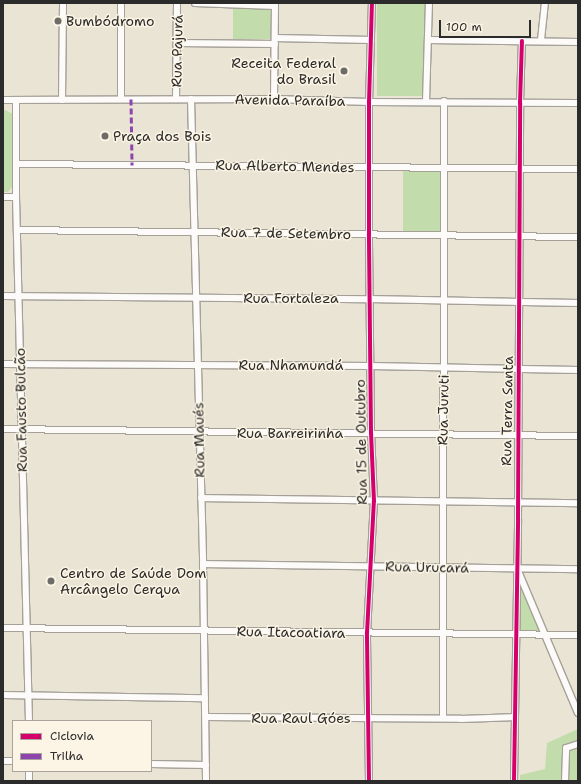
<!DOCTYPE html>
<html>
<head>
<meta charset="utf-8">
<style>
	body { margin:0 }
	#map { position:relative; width:581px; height:784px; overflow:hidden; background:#eae4d5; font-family:"Shantell Sans",sans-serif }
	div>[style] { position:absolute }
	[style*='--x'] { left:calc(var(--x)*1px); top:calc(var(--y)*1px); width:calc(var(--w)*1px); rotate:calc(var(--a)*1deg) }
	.green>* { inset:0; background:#c2ddab; transform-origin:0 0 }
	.roads { filter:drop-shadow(1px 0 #a5a199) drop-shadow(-1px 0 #a5a199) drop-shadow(0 1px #a5a199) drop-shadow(0 -1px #a5a199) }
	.minor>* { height:6px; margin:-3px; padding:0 3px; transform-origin:3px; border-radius:3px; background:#fcfbf9 }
	.quiet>* { height:3px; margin-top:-1.5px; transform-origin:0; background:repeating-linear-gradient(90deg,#8e44ad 0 6px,transparent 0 9px) }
	.cycleway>* { height:4px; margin:-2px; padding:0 2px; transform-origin:2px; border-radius:2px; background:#d6006c }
	.dots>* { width:11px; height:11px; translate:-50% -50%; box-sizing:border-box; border:2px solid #fcf5e5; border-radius:50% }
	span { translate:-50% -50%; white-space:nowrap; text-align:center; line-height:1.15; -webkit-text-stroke:3px #fcf5e5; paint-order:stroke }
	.poi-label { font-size:14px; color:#2b2b2b }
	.left { translate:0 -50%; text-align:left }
	.right { translate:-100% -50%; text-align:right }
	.street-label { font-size:14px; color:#2b2b2b }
	.frame { position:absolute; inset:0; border:4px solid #2b2b2b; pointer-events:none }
	.legend { position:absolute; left:12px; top:720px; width:140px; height:52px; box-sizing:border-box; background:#fcf5e5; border:1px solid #a8a49b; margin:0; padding:5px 7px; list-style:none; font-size:12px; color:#2b2b2b }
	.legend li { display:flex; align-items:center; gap:8px; height:20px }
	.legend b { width:20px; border:1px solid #a8a49b }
	.scale { position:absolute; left:439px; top:20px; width:92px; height:18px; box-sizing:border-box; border:2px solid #2b2b2b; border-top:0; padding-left:5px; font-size:12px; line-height:14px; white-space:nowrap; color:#2b2b2b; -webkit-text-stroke:3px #fcf5e5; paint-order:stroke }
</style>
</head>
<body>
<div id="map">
	<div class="green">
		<div style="left:377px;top:3px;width:50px;height:93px"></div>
		<div style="left:233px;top:9px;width:38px;height:30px"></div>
		<div style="clip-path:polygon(3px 109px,13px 114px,13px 186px,8px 192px,3px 192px)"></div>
		<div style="left:403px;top:171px;width:39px;height:61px"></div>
		<div style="clip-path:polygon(517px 568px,546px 635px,515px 634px)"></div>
		<div style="clip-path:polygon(578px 729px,578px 781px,520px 781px,520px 775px,545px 769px,547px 743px)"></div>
	</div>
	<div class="roads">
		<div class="minor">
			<div style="--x:121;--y:3;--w:95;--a:90"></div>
			<div style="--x:195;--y:3;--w:80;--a:2.1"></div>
			<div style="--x:275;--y:38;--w:96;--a:1.2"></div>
			<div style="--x:428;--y:40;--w:150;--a:0.8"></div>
			<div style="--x:541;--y:40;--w:37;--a:-84"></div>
			<div style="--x:178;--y:43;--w:97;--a:0.6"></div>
			<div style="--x:176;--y:99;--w:96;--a:-89.4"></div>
			<div style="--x:191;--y:99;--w:465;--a:88.5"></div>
			<div style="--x:203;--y:564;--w:217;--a:89.2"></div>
			<div style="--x:274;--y:99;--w:96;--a:-89.4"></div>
			<div style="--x:3;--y:100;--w:271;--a:-0.2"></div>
			<div style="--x:274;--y:99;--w:95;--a:1.8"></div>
			<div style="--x:369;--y:102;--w:209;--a:0.3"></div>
			<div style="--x:16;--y:100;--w:97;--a:90"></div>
			<div style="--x:16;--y:197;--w:524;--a:88.58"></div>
			<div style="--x:62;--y:100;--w:97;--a:-89.4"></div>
			<div style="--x:426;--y:102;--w:99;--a:-88.3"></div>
			<div style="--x:16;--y:164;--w:562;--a:0.51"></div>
			<div style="--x:3;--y:197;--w:13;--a:0"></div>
			<div style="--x:18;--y:230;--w:560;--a:0.72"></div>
			<div style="--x:3;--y:296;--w:366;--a:0.5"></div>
			<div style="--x:369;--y:299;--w:209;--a:1.1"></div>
			<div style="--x:3;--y:364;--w:368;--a:0.3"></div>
			<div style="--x:371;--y:366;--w:207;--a:1.1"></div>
			<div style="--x:3;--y:429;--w:575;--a:0.7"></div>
			<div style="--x:201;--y:498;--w:377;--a:0.8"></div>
			<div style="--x:203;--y:564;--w:375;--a:0.8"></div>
			<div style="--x:518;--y:571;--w:154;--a:67.1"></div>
			<div style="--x:3;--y:628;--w:575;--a:0.7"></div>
			<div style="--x:3;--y:695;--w:202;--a:0.9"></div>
			<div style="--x:206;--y:717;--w:255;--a:0.4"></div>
			<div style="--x:461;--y:719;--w:54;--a:-2.1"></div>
			<div style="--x:443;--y:718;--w:617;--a:-89.91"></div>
			<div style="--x:3;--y:761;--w:10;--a:0"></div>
			<div style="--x:151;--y:764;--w:55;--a:1"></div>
			<div style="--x:29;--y:771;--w:10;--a:90"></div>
			<div style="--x:369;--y:781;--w:148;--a:-90.8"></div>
			<div style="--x:367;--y:633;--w:132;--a:-87"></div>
			<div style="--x:374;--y:501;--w:68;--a:-92.5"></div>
			<div style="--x:371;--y:433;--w:199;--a:-90.6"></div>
			<div style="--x:369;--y:234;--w:132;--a:-90"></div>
			<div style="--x:369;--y:102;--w:99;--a:-88.3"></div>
			<div style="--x:514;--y:781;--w:262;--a:-89.1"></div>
			<div style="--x:518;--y:519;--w:416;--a:-89.7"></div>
			<div style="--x:520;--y:103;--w:62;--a:-88.2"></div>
			<div style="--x:565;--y:781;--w:33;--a:-88"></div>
			<div style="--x:566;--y:748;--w:13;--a:-18"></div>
		</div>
	</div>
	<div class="quiet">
		<div style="--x:131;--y:99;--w:66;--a:89.1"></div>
	</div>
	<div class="cycleway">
		<div style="--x:369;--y:781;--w:148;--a:-90.8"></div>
		<div style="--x:367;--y:633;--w:132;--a:-87"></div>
		<div style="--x:374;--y:501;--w:68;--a:-92.5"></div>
		<div style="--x:371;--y:433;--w:199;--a:-90.6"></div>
		<div style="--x:369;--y:234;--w:132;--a:-90"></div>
		<div style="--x:369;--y:102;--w:99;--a:-88.3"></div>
		<div style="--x:514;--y:781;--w:262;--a:-89.1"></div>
		<div style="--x:518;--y:519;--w:416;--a:-89.7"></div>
		<div style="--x:520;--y:103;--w:62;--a:-88.2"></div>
	</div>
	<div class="dots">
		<div style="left:58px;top:21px;background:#6e6c66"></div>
		<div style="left:344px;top:71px;background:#6e6c66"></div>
		<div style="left:105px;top:136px;background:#6e6c66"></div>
		<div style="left:51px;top:581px;background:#6e6c66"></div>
	</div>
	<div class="poi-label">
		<span class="left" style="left:66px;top:21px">Bumbódromo</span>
		<span class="right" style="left:336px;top:71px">Receita Federal<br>do Brasil</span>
		<span class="left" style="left:113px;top:136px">Praça dos Bois</span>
		<span class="left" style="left:60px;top:581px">Centro de Saúde Dom<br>Arcângelo Cerqua</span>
	</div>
	<div class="street-label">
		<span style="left:177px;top:51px;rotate:-89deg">Rua Pajurá</span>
		<span style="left:290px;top:100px;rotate:1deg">Avenida Paraíba</span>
		<span style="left:285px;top:166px;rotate:1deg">Rua Alberto Mendes</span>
		<span style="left:286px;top:233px;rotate:1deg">Rua 7 de Setembro</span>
		<span style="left:291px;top:298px">Rua Fortaleza</span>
		<span style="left:291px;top:365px">Rua Nhamundá</span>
		<span style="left:21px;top:410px;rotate:-91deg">Rua Fausto Bulcão</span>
		<span style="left:443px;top:410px;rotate:-89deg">Rua Juruti</span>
		<span style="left:507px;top:411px;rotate:-89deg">Rua Terra Santa</span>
		<span style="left:290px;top:433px">Rua Barreirinha</span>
		<span style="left:199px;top:440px;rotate:-91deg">Rua Maués</span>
		<span style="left:361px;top:442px;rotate:-91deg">Rua 15 de Outubro</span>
		<span style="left:427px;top:567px;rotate:1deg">Rua Urucará</span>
		<span style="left:291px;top:632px;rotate:1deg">Rua Itacoatiara</span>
		<span style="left:301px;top:718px">Rua Raul Góes</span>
	</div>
	<div class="frame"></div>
	<ul class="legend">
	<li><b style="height:5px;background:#d6006c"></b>Ciclovia</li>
	<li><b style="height:5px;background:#8e44ad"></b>Trilha</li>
	</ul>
	<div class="scale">100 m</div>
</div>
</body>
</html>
